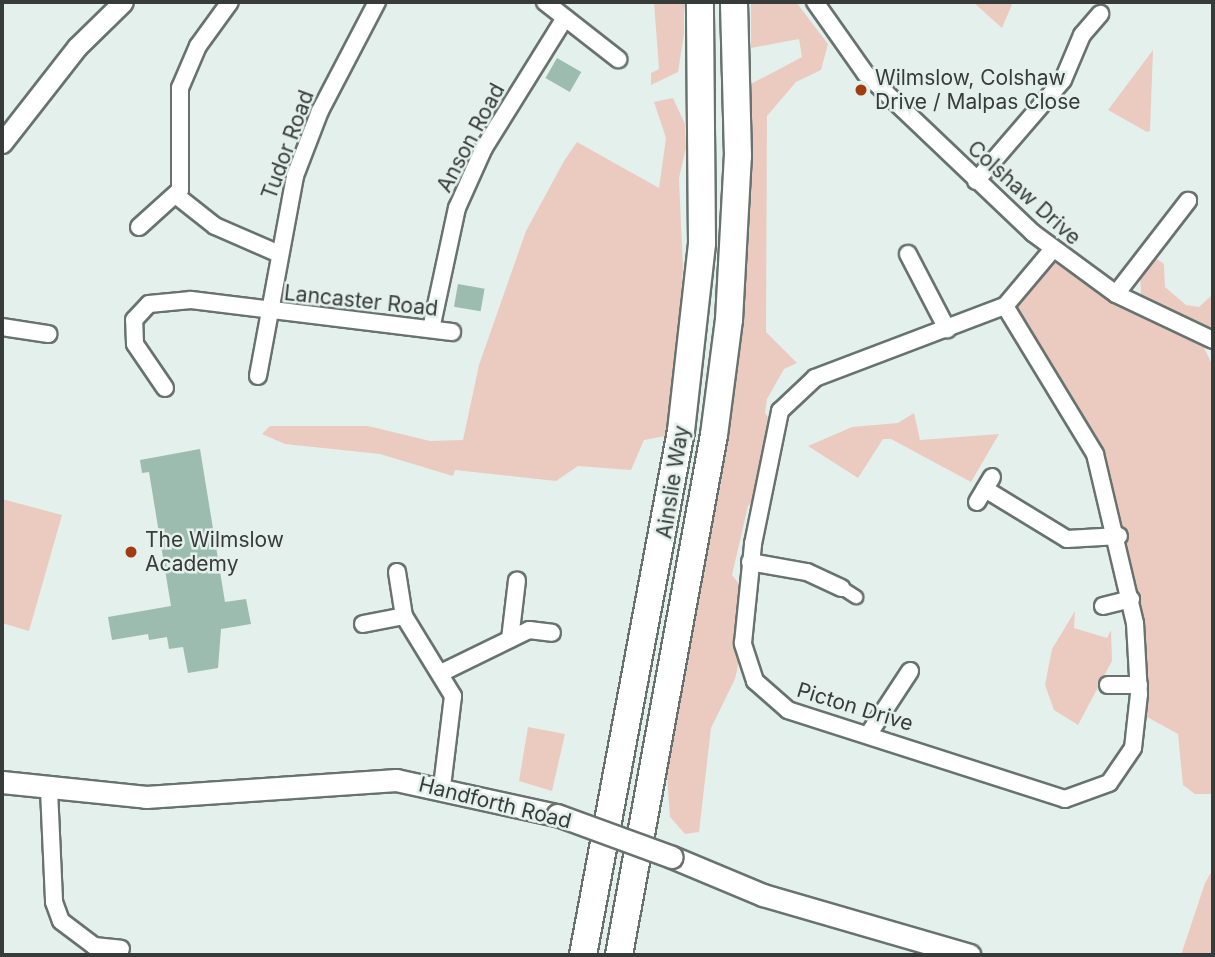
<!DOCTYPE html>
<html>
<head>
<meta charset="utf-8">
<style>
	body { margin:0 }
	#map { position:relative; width:1215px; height:957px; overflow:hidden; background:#e4f0eb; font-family:Inter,sans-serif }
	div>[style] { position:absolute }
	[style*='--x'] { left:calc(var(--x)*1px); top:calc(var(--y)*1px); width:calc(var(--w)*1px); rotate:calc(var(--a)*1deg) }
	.green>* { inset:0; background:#ebcbc0 }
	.building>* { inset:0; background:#9bbcaf; transform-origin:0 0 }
	.roads { filter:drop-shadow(2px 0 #68736e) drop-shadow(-2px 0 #68736e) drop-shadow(0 2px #68736e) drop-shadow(0 -2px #68736e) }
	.pedestrian>* { height:12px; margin:-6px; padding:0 6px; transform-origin:6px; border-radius:6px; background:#fff }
	.minor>* { height:16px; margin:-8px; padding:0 8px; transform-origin:8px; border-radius:8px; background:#fff }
	.tertiary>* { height:19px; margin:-9.5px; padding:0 9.5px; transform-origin:9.5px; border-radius:9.5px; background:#fff }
	.secondary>* { height:21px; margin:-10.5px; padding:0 10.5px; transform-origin:10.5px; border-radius:10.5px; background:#fff }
	.trunk>* { height:26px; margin:-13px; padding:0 13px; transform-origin:13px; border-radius:13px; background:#fff }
	.bridges { filter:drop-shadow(2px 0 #68736e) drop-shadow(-2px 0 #68736e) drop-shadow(0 2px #68736e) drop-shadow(0 -2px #68736e) }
	.secondary-bridge>* { height:21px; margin:-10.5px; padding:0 10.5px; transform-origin:10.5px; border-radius:10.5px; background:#fff }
	.dots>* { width:19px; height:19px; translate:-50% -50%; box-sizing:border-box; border:4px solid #e4f0eb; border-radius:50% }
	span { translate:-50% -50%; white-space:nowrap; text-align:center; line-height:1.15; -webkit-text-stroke:5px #e4f0eb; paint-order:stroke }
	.poi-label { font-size:21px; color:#373c3a }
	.left { translate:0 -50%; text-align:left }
	.street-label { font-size:21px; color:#373c3a }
	.frame { position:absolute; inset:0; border:4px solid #373c3a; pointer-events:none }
</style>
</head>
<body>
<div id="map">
	<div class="green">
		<div style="clip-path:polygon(654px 2px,684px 2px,684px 34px,678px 72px,651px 85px,651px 73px,659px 69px)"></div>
		<div style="clip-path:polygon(751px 2px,796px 2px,828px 44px,821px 70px,796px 82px,767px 116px,766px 332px,797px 363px,784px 369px,767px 399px,765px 413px,774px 425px,762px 490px,748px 506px,732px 575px,746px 593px,743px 643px,735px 679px,711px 728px,699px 832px,685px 834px,670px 817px,667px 775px,733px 396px,749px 227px,751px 84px,802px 57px,799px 39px,751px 48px)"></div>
		<div style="clip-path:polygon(973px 2px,1013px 2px,1002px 28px)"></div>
		<div style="clip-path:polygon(1153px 50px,1150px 131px,1147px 132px,1108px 110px)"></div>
		<div style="clip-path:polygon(673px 98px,685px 124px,686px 148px,679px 178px,683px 268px,671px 435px,644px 440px,631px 470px,578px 466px,556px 481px,455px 470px,453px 476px,380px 454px,285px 444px,262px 434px,270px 426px,368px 426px,430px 441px,463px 440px,479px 365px,526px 231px,564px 161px,577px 142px,659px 188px,666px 138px,654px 102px)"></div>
		<div style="clip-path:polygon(1053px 249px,1197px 334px,1213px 366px,1213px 794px,1195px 794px,1183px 785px,1178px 734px,1138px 712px,1106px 484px,1005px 306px)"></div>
		<div style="clip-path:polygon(1154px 257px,1164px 264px,1165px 287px,1186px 305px,1199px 307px,1213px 294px,1213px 331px,1141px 295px,1140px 270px)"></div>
		<div style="clip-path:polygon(914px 413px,920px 440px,999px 434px,971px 482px,891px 439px,883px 439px,858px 478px,808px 446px,852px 427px,898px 423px)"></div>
		<div style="clip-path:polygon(2px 499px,62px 515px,29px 631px,2px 623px)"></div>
		<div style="clip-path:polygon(1075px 611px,1074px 628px,1107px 638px,1111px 630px,1112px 661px,1078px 725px,1054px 710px,1045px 685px,1052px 649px)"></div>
		<div style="clip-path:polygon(528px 727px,565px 734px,552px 791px,519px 781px)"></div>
		<div style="clip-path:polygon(1213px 869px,1213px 955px,1181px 955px,1205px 883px)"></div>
	</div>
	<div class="building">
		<div style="left:557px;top:58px;width:28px;height:23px;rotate:30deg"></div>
		<div style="left:458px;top:284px;width:27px;height:23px;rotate:10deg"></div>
		<div style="clip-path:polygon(200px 449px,225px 602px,246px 599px,251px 624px,221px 629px,218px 668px,188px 673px,183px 647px,169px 649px,167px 637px,149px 640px,148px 634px,112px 640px,108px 617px,171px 606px,149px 472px,142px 473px,140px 460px)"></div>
	</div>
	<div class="roads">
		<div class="pedestrian">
			<div style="--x:842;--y:588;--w:17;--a:33"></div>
		</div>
		<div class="minor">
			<div style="--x:545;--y:2;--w:93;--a:38"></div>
			<div style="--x:815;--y:2;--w:87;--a:54.8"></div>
			<div style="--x:865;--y:73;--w:232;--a:43.6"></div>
			<div style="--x:1033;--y:233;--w:103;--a:36.3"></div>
			<div style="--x:1116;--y:294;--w:107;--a:25.4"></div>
			<div style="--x:976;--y:181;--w:133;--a:-49.3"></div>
			<div style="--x:1063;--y:80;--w:49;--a:-67.1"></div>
			<div style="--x:1082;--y:35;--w:28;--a:-49"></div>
			<div style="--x:177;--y:196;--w:48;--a:38.3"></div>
			<div style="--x:215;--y:226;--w:68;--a:23.5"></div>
			<div style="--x:139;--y:227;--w:55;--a:-42.1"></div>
			<div style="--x:180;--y:190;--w:102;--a:-90"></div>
			<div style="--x:180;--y:88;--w:46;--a:-66.8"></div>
			<div style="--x:198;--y:46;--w:54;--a:-54"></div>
			<div style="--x:908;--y:254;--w:85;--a:62.5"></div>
			<div style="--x:1116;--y:294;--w:118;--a:-52.3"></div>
			<div style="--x:1005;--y:306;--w:173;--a:58.7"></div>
			<div style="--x:1095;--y:454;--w:174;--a:76.7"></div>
			<div style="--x:1135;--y:623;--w:71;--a:86.8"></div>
			<div style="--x:1139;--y:694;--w:54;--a:96.3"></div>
			<div style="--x:1133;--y:748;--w:42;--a:124.4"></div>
			<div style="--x:1109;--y:783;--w:47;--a:160"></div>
			<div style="--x:1065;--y:799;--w:291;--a:-162.2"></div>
			<div style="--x:788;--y:710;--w:44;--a:-138.7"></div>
			<div style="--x:755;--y:681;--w:40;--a:-108"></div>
			<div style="--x:743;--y:643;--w:100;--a:-84.2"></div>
			<div style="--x:753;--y:544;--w:136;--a:-78.5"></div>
			<div style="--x:780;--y:411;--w:48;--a:-43.3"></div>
			<div style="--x:815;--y:378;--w:203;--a:-20.8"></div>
			<div style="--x:1005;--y:306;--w:75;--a:-49.9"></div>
			<div style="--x:2;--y:327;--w:47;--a:8.7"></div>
			<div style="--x:431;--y:329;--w:124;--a:-77.9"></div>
			<div style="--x:457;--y:208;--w:66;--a:-65.8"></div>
			<div style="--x:484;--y:148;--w:153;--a:-58.1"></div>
			<div style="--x:258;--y:376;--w:203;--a:-79.5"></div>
			<div style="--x:295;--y:176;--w:70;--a:-69"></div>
			<div style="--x:320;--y:111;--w:123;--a:-62.4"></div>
			<div style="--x:165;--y:388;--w:53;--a:-124.3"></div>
			<div style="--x:135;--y:344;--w:24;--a:-92"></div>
			<div style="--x:134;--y:320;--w:22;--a:-47"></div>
			<div style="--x:149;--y:304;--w:42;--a:-5.4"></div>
			<div style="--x:191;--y:300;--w:263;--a:7"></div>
			<div style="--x:985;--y:489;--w:96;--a:31.4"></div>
			<div style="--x:1067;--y:539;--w:52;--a:-3.3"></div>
			<div style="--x:977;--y:502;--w:29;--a:-59"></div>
			<div style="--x:750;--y:562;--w:58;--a:10"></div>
			<div style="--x:807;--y:572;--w:38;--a:25"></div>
			<div style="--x:397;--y:572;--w:45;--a:81"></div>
			<div style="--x:404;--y:616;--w:94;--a:58.5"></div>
			<div style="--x:453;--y:696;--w:92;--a:96.9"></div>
			<div style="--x:1103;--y:606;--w:29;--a:-14"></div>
			<div style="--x:363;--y:624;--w:42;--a:-11"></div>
			<div style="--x:510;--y:639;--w:59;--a:-83.2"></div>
			<div style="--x:443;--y:672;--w:96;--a:-26"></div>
			<div style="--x:529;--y:630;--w:23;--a:7"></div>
			<div style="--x:1108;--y:685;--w:31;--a:0"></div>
			<div style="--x:870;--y:732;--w:73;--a:-56.7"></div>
			<div style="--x:49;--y:790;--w:112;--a:87.4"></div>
			<div style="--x:54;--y:902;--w:20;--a:70"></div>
			<div style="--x:61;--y:921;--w:41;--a:37.1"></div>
			<div style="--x:94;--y:946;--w:27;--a:6"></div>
		</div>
		<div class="tertiary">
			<div style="--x:2;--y:143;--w:122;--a:-52"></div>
			<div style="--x:77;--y:47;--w:64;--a:-44.4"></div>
		</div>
		<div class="secondary">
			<div style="--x:2;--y:782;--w:145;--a:5.9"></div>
			<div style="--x:146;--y:797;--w:251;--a:-3.9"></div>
			<div style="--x:396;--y:780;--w:165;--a:12.3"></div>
			<div style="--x:672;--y:857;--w:99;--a:22.7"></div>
			<div style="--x:763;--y:895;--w:215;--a:16.2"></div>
		</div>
		<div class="trunk">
			<div style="--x:583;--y:955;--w:533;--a:-79.41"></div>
			<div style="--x:681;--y:431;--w:189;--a:-83.6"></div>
			<div style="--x:702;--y:243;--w:241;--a:-90.5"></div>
			<div style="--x:619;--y:955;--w:529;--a:-79.65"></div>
			<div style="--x:714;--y:435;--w:116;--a:-82.6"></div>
			<div style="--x:729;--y:320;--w:164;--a:-86.9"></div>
			<div style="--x:738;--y:156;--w:154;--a:-91.5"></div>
		</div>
	</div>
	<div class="bridges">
		<div class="secondary-bridge">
			<div style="--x:557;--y:815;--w:122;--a:20.1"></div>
		</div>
	</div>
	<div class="dots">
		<div style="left:861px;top:90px;background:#a13c11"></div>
		<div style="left:131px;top:552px;background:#a13c11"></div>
	</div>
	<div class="poi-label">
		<span class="left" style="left:875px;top:90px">Wilmslow, Colshaw<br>Drive / Malpas Close</span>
		<span class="left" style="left:145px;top:552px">The Wilmslow<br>Academy</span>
	</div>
	<div class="street-label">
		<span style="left:471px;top:138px;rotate:-62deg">Anson Road</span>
		<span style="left:288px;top:145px;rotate:-70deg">Tudor Road</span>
		<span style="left:1024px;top:193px;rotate:42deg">Colshaw Drive</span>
		<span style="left:361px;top:301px;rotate:6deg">Lancaster Road</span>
		<span style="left:673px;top:482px;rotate:-81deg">Ainslie Way</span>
		<span style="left:855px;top:707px;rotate:17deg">Picton Drive</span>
		<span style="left:495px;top:803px;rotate:14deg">Handforth Road</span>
	</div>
	<div class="frame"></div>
</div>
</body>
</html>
